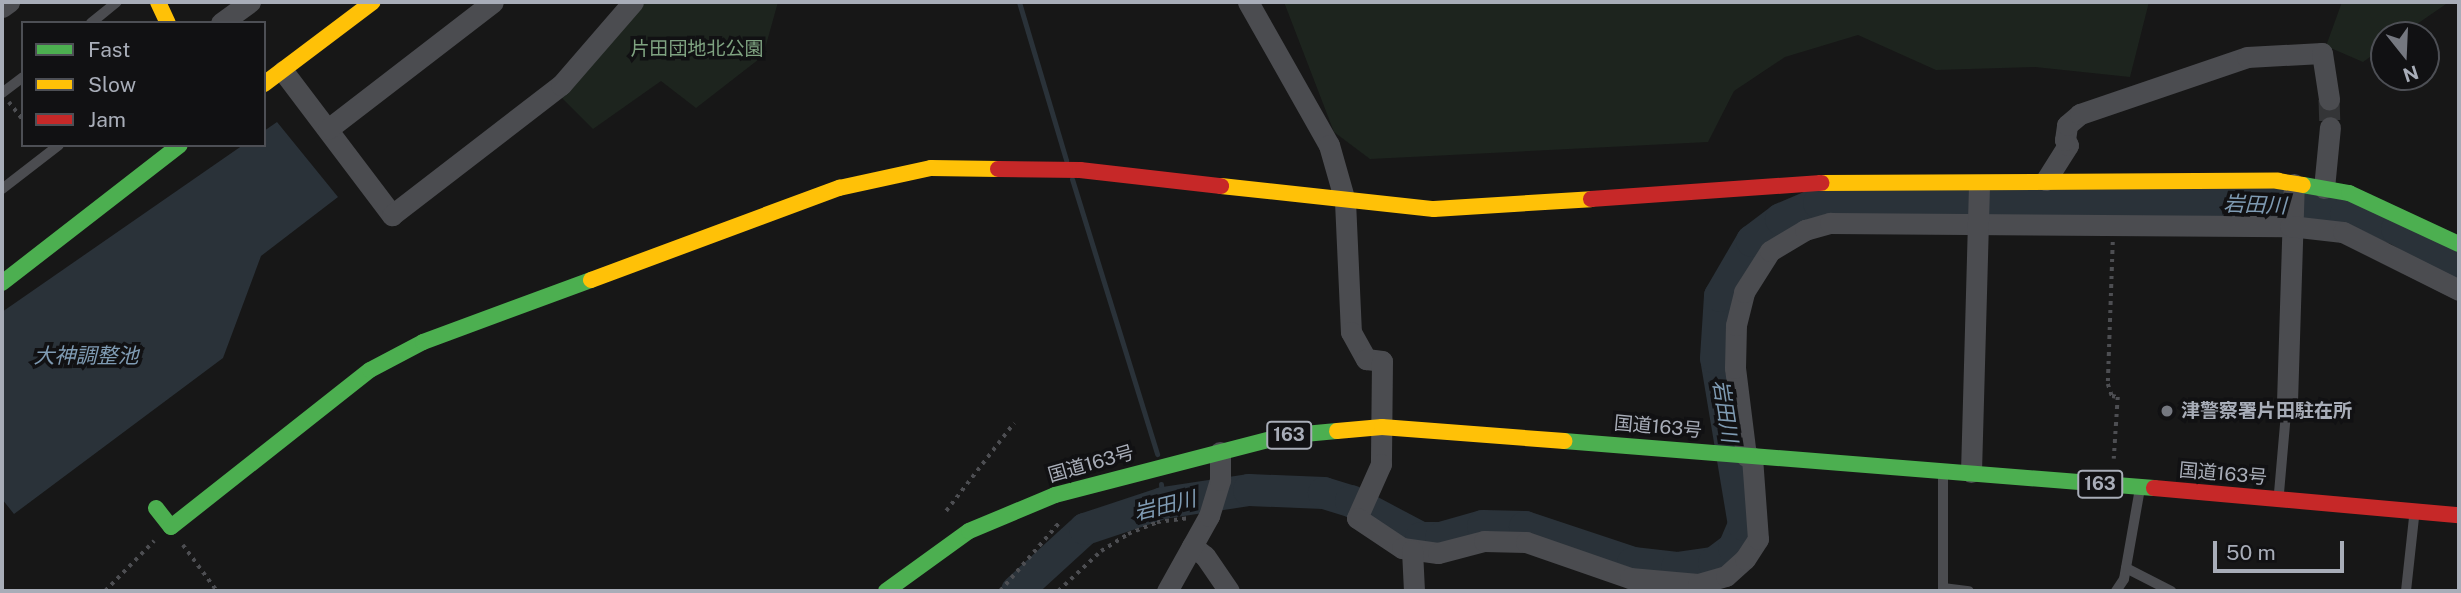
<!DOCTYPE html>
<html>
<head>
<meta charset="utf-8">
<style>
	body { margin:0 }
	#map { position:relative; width:2461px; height:593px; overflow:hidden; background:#171717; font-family:"Public Sans","Noto Sans JP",sans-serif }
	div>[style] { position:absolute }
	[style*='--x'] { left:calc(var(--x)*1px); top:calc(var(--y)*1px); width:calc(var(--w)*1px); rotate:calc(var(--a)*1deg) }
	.green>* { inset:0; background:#1d241e }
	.water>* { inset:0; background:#2a3239 }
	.stream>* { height:5px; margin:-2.5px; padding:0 2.5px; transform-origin:2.5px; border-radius:2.5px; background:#2a3239 }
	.river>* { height:32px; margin:-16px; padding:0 16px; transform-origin:16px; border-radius:16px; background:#2a3239 }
	.street-tunnel>* { height:21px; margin-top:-10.5px; transform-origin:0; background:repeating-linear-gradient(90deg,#343537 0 21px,transparent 0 31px) }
	.path>* { height:3.5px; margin-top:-1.75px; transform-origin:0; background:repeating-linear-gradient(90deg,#4d4e52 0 3.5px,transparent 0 8.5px) }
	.lane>* { height:10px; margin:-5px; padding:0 5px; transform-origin:5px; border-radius:5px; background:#4b4c50 }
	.street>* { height:21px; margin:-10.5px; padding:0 10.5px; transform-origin:10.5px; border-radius:10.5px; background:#4b4c50 }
	.fast>* { height:16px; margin:-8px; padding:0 8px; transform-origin:8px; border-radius:8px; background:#4caf50 }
	.slow>* { height:16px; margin:-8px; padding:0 8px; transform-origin:8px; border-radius:8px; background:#ffc107 }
	.jam>* { height:16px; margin:-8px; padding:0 8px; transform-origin:8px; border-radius:8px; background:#c62828 }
	.dots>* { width:19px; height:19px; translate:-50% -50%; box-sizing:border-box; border:4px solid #111113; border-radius:50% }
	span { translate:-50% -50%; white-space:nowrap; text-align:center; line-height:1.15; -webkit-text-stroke:7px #111113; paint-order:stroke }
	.shield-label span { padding:2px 5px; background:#111113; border:2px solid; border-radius:5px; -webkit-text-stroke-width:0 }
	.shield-label { font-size:18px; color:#a8adb8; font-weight:700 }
	.park-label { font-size:19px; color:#7fa381 }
	.poi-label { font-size:19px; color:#a8adb8; font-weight:700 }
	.left { translate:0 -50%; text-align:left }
	.street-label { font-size:19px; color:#a8adb8 }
	.water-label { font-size:21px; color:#7f9bb3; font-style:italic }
	.frame { position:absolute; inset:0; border:4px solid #a8adb8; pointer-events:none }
	.legend { position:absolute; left:21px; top:21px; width:245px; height:126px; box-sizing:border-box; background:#111113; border:2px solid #4d4f55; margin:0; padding:9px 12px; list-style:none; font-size:21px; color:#a8adb8 }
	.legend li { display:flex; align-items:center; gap:14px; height:35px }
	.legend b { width:35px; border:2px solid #4d4f55 }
	.north { position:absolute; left:2370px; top:21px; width:70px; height:70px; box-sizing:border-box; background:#111113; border:2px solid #4d4f55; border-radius:50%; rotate:162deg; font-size:19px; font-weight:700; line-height:28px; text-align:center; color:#a8adb8 }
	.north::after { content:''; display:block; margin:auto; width:24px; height:32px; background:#757880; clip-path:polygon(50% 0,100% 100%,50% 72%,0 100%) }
	.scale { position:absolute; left:2213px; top:541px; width:131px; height:32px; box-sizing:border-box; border:4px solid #a8adb8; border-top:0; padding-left:9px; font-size:21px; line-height:24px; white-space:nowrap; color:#a8adb8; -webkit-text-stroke:5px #111113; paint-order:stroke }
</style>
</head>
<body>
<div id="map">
	<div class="green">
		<div style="clip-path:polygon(643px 2px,778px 2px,763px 56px,696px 108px,661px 81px,593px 129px,561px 97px)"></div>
		<div style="clip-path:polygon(1284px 2px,2149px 2px,2130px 77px,2035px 67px,1936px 70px,1858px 35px,1785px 57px,1734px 91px,1708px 142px,1370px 159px,1334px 132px)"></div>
		<div style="clip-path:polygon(2342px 2px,2449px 2px,2401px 35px,2384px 35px,2384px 47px,2363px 62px,2326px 46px)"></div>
	</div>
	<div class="water">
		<div style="clip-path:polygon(277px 122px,338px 197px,261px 256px,223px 358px,14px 514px,2px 499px,2px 312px,243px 145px,264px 145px,264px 131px)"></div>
	</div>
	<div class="stream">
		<div style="--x:1019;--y:2;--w:165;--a:73.4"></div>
		<div style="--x:1072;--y:179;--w:288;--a:72.8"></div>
		<div style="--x:1161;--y:484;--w:19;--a:84"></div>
	</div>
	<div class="river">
		<div style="--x:1017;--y:591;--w:92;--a:-42.4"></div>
		<div style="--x:1085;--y:529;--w:82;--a:-18.4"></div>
		<div style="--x:1163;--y:503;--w:87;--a:-8.6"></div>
		<div style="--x:1249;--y:490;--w:75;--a:2.3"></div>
		<div style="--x:1324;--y:493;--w:28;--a:17"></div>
		<div style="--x:1351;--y:501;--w:79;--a:27.9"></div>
		<div style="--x:1421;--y:538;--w:20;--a:0"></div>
		<div style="--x:1441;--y:538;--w:44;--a:-15.9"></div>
		<div style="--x:1483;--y:526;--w:42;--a:1.4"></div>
		<div style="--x:1525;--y:527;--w:114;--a:18.4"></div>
		<div style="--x:1633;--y:563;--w:44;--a:6.5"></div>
		<div style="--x:1677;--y:568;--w:37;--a:-8"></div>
		<div style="--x:1714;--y:563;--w:25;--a:-37"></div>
		<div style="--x:1734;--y:548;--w:25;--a:-67"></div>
		<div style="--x:1744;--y:525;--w:169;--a:-99.5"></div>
		<div style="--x:1716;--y:358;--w:62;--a:-86.3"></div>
		<div style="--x:1720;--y:296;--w:64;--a:-59.8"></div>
		<div style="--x:1752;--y:241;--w:36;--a:-37"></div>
		<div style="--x:1781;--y:219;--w:41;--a:-22.8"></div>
		<div style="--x:1819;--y:203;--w:464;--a:0.1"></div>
		<div style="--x:2283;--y:204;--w:64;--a:9"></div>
		<div style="--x:2346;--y:214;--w:53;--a:16.4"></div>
		<div style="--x:2397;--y:229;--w:73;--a:31.5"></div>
	</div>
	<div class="street-tunnel">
		<div style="--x:2329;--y:99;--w:28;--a:88"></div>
	</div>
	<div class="path">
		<div style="--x:9;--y:102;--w:23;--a:52"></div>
		<div style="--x:2113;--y:242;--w:142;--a:92"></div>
		<div style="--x:2108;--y:384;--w:13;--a:72"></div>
		<div style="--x:2112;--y:396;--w:6;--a:9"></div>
		<div style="--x:2118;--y:397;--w:62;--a:93.7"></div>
		<div style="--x:946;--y:511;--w:111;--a:-52.3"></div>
		<div style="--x:183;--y:545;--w:57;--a:53.5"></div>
		<div style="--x:105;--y:591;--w:70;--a:-45.6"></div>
		<div style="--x:1000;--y:591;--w:89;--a:-49.1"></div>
		<div style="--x:1058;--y:591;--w:59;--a:-42.9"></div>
		<div style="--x:1101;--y:551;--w:32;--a:-32"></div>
		<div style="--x:1128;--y:534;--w:31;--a:-22"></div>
		<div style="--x:1157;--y:522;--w:31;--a:-7"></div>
	</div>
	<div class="lane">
		<div style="--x:91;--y:23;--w:33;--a:-39"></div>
		<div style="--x:2;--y:93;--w:26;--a:-37"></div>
		<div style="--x:2;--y:189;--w:72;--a:-37.7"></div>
		<div style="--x:1943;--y:476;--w:115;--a:90"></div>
		<div style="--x:2279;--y:493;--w:91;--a:-85"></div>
		<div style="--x:2126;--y:568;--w:51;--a:27.1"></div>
		<div style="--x:1943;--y:588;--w:26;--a:7"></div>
		<div style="--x:2116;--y:591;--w:14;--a:-56"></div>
		<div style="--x:2124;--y:579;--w:86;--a:-80"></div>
		<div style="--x:2406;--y:591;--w:74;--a:-83.8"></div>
	</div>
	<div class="street">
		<div style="--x:1248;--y:2;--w:164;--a:60.5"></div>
		<div style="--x:1329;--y:145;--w:58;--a:74.1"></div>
		<div style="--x:1345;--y:201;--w:131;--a:87.4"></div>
		<div style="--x:1351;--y:332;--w:31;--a:61"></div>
		<div style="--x:1366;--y:359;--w:16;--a:7"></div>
		<div style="--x:1382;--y:361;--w:103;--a:90.6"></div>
		<div style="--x:1381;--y:464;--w:59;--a:114"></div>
		<div style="--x:1357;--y:518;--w:54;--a:33.7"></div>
		<div style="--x:1402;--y:548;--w:36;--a:8"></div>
		<div style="--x:1438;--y:553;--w:48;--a:-14.6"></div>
		<div style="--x:1484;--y:541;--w:42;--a:1.4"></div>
		<div style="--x:1526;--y:542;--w:110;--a:19.1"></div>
		<div style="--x:1630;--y:578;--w:68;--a:5"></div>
		<div style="--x:1698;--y:584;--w:29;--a:-16"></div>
		<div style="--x:1726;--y:576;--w:25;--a:-42"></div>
		<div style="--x:1745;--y:559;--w:24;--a:-57"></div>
		<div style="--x:1758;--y:539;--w:82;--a:-94.2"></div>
		<div style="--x:2;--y:7;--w:9;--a:-36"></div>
		<div style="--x:221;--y:23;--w:36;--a:-36"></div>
		<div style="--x:283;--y:71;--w:181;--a:52.9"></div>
		<div style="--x:392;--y:215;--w:213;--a:-37.6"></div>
		<div style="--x:561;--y:85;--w:110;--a:-49.1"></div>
		<div style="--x:328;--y:129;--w:208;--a:-37.6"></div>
		<div style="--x:2046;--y:180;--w:41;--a:-57.8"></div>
		<div style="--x:2068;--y:145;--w:6;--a:-121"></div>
		<div style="--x:2065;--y:140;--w:15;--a:-82"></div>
		<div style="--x:2067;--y:125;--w:17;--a:-40"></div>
		<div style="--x:2080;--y:114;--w:176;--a:-18.8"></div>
		<div style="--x:2247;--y:57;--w:75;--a:-3.1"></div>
		<div style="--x:2322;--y:53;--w:47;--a:81.3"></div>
		<div style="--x:2324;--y:188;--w:61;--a:-84.4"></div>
		<div style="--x:2287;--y:402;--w:218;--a:-88.2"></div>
		<div style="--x:1746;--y:456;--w:89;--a:-97.1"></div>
		<div style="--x:1735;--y:368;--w:43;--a:-88.7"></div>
		<div style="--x:1736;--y:325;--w:34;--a:-76"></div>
		<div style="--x:1744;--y:292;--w:49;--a:-57.6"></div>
		<div style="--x:1770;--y:251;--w:41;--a:-31"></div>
		<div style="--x:1805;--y:230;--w:26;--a:-16"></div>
		<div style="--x:1830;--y:223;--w:460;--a:0.4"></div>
		<div style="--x:2290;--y:226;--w:53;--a:6.5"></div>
		<div style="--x:2343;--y:232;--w:130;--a:26.6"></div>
		<div style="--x:1971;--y:472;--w:287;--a:-88.4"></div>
		<div style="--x:1192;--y:546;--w:16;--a:38"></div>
		<div style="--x:1205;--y:556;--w:42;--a:55.6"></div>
		<div style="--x:1412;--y:550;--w:41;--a:87.2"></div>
		<div style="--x:1167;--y:591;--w:86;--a:-60.8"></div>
		<div style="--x:1209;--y:516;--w:38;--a:-73"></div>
		<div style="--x:1220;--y:480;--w:28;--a:-90"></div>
	</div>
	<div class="fast">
		<div style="--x:2303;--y:185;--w:47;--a:9.9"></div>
		<div style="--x:2349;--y:193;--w:121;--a:24.9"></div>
		<div style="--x:2;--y:283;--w:225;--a:-37.8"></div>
		<div style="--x:1564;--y:441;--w:592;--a:4.55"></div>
		<div style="--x:156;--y:508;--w:24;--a:52"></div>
		<div style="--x:171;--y:527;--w:253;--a:-38.3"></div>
		<div style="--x:370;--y:370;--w:60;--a:-27.8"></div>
		<div style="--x:423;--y:342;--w:179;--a:-20.3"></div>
		<div style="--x:886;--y:591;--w:102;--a:-35.9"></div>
		<div style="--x:969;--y:531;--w:93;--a:-22.7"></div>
		<div style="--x:1055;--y:495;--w:236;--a:-14.5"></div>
		<div style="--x:1283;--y:436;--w:54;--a:-5.3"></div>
	</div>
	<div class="slow">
		<div style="--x:158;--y:2;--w:23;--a:65"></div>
		<div style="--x:264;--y:84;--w:136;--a:-37"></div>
		<div style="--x:1821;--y:183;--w:457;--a:-0.3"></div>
		<div style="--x:2278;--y:181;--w:25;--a:9"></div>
		<div style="--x:1221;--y:186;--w:214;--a:6.2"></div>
		<div style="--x:1434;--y:209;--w:157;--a:-3.6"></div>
		<div style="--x:591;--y:280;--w:265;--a:-20.4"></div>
		<div style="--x:839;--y:188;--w:94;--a:-12.3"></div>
		<div style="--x:931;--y:168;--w:67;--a:0.9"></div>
		<div style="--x:1337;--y:431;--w:45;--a:-5.1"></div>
		<div style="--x:1382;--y:427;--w:183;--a:4.4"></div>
	</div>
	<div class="jam">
		<div style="--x:998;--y:169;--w:82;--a:0.7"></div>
		<div style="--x:1080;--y:170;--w:142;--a:6.5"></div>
		<div style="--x:1591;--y:199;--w:231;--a:-4"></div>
		<div style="--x:2154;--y:488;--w:306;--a:5.1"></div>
	</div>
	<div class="dots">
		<div style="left:2167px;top:411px;background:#757880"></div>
	</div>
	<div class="shield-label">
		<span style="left:1289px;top:435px">163</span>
		<span style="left:2100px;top:484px">163</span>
	</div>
	<div class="park-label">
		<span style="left:697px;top:49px">片田団地北公園</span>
	</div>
	<div class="poi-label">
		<span class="left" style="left:2181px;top:411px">津警察署片田駐在所</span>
	</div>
	<div class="street-label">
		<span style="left:1658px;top:427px;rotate:5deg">国道163号</span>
		<span style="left:1091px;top:464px;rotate:-16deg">国道163号</span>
		<span style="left:2223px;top:474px;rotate:5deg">国道163号</span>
	</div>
	<div class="water-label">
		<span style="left:2255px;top:205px;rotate:2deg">岩田川</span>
		<span style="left:86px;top:356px">大神調整池</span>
		<span style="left:1725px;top:411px;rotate:81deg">岩田川</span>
		<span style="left:1165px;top:506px;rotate:-14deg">岩田川</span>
	</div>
	<div class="frame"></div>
	<ul class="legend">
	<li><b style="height:9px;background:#4caf50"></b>Fast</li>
	<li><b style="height:9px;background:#ffc107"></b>Slow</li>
	<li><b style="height:9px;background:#c62828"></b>Jam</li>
	</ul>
	<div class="north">N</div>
	<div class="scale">50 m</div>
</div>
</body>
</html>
